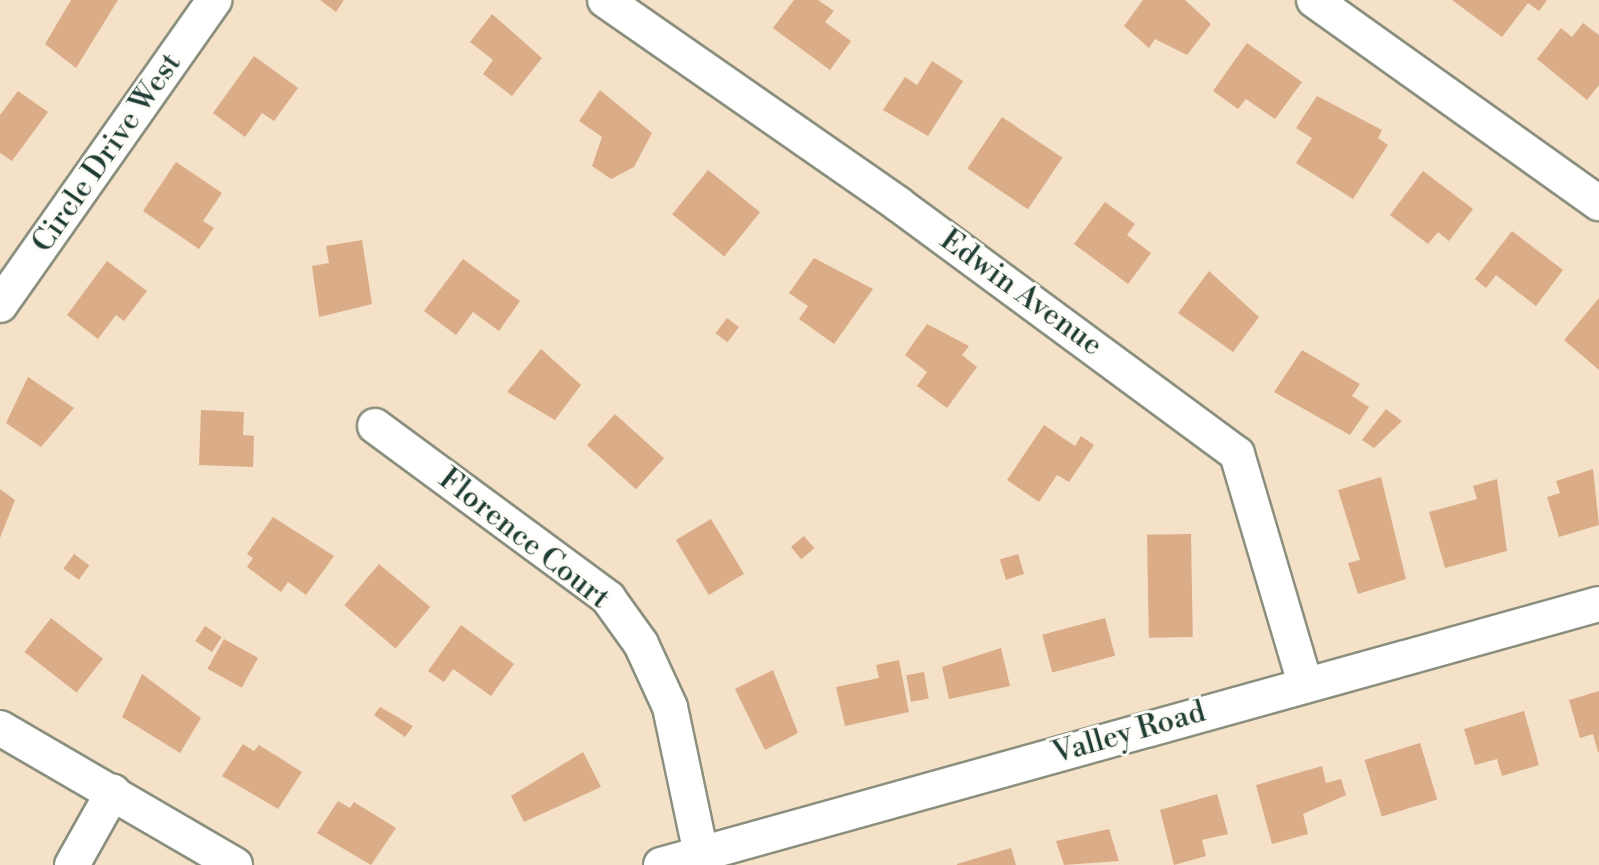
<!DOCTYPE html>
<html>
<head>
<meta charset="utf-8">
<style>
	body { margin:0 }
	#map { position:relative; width:1599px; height:865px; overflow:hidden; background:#f4e1c7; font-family:"Libre Bodoni",serif }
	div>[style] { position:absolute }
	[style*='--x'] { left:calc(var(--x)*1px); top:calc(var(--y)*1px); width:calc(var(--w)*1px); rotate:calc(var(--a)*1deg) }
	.building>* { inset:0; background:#daad88; transform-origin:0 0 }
	.roads { filter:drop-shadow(2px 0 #8a8f7e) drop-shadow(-2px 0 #8a8f7e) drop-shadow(0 2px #8a8f7e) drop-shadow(0 -2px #8a8f7e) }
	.minor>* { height:34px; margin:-17px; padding:0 17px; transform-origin:17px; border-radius:17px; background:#fff }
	span { translate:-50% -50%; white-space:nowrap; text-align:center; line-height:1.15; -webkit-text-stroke:6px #fdfcf7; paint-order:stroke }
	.street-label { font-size:30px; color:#1f3d34 }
</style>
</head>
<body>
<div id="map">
	<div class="building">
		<div style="clip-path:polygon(71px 0,118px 0,76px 68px,45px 44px)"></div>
		<div style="clip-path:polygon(320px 0,344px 0,336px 12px)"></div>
		<div style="clip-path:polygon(794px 0,818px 0,834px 11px,825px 22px,851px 41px,830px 70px,773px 28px)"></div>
		<div style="clip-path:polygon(1143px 0,1185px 0,1211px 24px,1187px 55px,1155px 39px,1149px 48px,1124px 26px)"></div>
		<div style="clip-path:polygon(1452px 0,1547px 0,1539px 11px,1528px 3px,1502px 37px)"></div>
		<div style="clip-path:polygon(492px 14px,542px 58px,512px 96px,483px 74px,493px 60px,470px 42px)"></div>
		<div style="clip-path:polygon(1583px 23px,1599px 35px,1599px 85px,1587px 100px,1537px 59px,1561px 28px,1572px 37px)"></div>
		<div style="clip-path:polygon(1247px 43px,1302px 82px,1275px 119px,1246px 99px,1238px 109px,1213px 91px)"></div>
		<div style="clip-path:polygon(254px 56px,298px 88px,274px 121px,262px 113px,245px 137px,213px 113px)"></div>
		<div style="clip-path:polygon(932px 61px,963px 81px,928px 136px,883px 110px,905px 77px,917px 85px)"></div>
		<div style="clip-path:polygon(600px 90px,652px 133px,634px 167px,611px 179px,592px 166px,602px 137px,579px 121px)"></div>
		<div style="clip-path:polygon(18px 91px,48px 112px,12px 161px,0 153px,0 115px)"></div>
		<div style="clip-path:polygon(1317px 96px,1382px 130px,1378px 138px,1388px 145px,1353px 199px,1296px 163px,1312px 138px,1296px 128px)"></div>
		<div style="left:1002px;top:117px;width:73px;height:62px;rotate:34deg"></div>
		<div style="clip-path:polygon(176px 162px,222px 193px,203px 221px,214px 228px,199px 249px,143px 211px)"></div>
		<div style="left:708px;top:170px;width:67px;height:57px;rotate:39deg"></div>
		<div style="clip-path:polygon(1423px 171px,1473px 209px,1449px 241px,1438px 232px,1428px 244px,1390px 215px)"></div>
		<div style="clip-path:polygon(1105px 202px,1135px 224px,1127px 235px,1151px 253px,1128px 284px,1074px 244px)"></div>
		<div style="clip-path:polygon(1512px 231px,1563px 270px,1536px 306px,1496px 275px,1486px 288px,1475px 279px)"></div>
		<div style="clip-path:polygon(362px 240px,372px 304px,319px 317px,312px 266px,329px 263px,326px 246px)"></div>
		<div style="clip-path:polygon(814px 258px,873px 289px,834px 344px,799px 319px,808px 306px,789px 293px)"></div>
		<div style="clip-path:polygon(463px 259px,520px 301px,499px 331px,473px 312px,456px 335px,424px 311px)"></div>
		<div style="clip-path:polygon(107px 261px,147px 291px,124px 321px,116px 315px,98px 339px,67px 315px)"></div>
		<div style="clip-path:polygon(1209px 271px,1259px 317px,1233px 352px,1178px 313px)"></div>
		<div style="clip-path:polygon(1599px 298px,1599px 370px,1564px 340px)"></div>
		<div style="left:727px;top:318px;width:15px;height:19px;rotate:37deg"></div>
		<div style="clip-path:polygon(927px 324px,969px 346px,962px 355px,977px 367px,947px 408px,917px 386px,927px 372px,905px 355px)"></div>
		<div style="clip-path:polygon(541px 349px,581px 385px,555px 420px,507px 392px)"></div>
		<div style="clip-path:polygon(1302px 350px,1360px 384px,1352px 396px,1369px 407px,1350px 435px,1274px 392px)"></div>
		<div style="clip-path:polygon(28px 377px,74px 408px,41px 447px,6px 423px)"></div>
		<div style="clip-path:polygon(1386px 409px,1402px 421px,1374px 448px,1362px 440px)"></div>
		<div style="clip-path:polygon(201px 410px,244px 412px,243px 435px,254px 436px,253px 467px,199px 465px)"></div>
		<div style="left:615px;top:414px;width:66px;height:42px;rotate:42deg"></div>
		<div style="clip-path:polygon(1044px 425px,1075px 446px,1081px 436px,1094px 445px,1069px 482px,1057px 475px,1039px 502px,1007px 480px)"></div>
		<div style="clip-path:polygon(1593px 469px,1599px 525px,1559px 537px,1547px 497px,1560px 493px,1556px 481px)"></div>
		<div style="clip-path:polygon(1381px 477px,1406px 579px,1358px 594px,1348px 563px,1360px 560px,1338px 490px)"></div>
		<div style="clip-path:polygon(1497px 479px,1507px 551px,1445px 568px,1429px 512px,1477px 499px,1473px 486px)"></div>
		<div style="clip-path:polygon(0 489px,15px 500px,0 538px)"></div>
		<div style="clip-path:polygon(273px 517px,334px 556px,306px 595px,288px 582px,281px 592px,247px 567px,253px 558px,247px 554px)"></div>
		<div style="left:711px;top:519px;width:64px;height:41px;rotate:59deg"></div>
		<div style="left:1191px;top:534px;width:103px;height:44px;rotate:89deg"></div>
		<div style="left:804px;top:536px;width:16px;height:17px;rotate:50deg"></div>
		<div style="left:74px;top:554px;width:19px;height:18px;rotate:36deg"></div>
		<div style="left:1018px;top:554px;width:21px;height:19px;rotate:73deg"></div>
		<div style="left:379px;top:564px;width:67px;height:54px;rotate:40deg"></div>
		<div style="left:51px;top:618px;width:66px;height:43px;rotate:38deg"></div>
		<div style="left:1105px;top:618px;width:39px;height:65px;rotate:75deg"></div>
		<div style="clip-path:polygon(461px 625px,514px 664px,491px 696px,453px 669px,444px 682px,428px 671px)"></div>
		<div style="left:205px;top:626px;width:20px;height:18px;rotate:33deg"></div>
		<div style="left:224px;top:639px;width:39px;height:34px;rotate:29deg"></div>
		<div style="clip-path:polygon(1001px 648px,1010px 686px,949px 699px,942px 667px)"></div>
		<div style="clip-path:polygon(899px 660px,909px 712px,845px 726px,836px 687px,879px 678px,876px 665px)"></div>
		<div style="clip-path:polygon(773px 670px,798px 733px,765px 750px,735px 689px)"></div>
		<div style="left:924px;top:672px;width:27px;height:18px;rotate:80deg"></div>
		<div style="clip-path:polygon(142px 674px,201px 718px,180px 753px,122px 717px)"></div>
		<div style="clip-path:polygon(1599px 691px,1599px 752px,1598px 752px,1593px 734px,1580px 738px,1569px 700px)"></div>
		<div style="clip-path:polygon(380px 707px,413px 726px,405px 737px,374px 715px)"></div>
		<div style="clip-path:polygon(1524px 711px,1539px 765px,1502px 776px,1497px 759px,1475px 765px,1464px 729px)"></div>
		<div style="left:1420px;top:743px;width:59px;height:58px;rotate:73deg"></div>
		<div style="clip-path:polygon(243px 744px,254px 751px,259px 745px,302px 772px,278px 809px,222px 776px)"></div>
		<div style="clip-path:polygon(583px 752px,601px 787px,524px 822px,511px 796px)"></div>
		<div style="clip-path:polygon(1322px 766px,1326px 783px,1341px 779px,1346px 795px,1303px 814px,1308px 834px,1272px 844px,1256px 785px)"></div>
		<div style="clip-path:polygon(1217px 794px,1228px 834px,1202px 840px,1206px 856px,1174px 865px,1160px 810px)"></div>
		<div style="clip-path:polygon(338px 801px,350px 808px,354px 802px,396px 828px,371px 865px,317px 833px)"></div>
		<div style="clip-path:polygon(1109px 829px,1119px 861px,1064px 865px,1056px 841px)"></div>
		<div style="clip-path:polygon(1011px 848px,1016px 865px,957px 865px,957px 864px)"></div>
	</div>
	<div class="roads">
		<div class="minor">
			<div style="--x:605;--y:0;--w:357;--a:34.8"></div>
			<div style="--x:898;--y:204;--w:421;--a:36.4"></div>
			<div style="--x:1237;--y:454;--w:239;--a:73.5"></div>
			<div style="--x:1314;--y:0;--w:350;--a:35.5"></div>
			<div style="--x:0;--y:305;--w:373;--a:-54.9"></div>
			<div style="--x:375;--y:426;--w:290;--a:36.4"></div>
			<div style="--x:608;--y:598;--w:57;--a:54.3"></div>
			<div style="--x:641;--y:644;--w:69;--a:65.3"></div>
			<div style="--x:670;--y:707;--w:150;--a:78.1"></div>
			<div style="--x:0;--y:728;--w:272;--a:30.2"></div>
			<div style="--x:72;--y:865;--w:84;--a:-60.7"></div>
			<div style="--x:661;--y:865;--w:974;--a:-15.55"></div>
		</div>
	</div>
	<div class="street-label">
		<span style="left:107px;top:153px;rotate:-55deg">Circle Drive West</span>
		<span style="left:1021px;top:293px;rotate:36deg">Edwin Avenue</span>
		<span style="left:524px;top:539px;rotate:38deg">Florence Court</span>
		<span style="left:1129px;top:733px;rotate:-16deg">Valley Road</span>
	</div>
</div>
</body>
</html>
